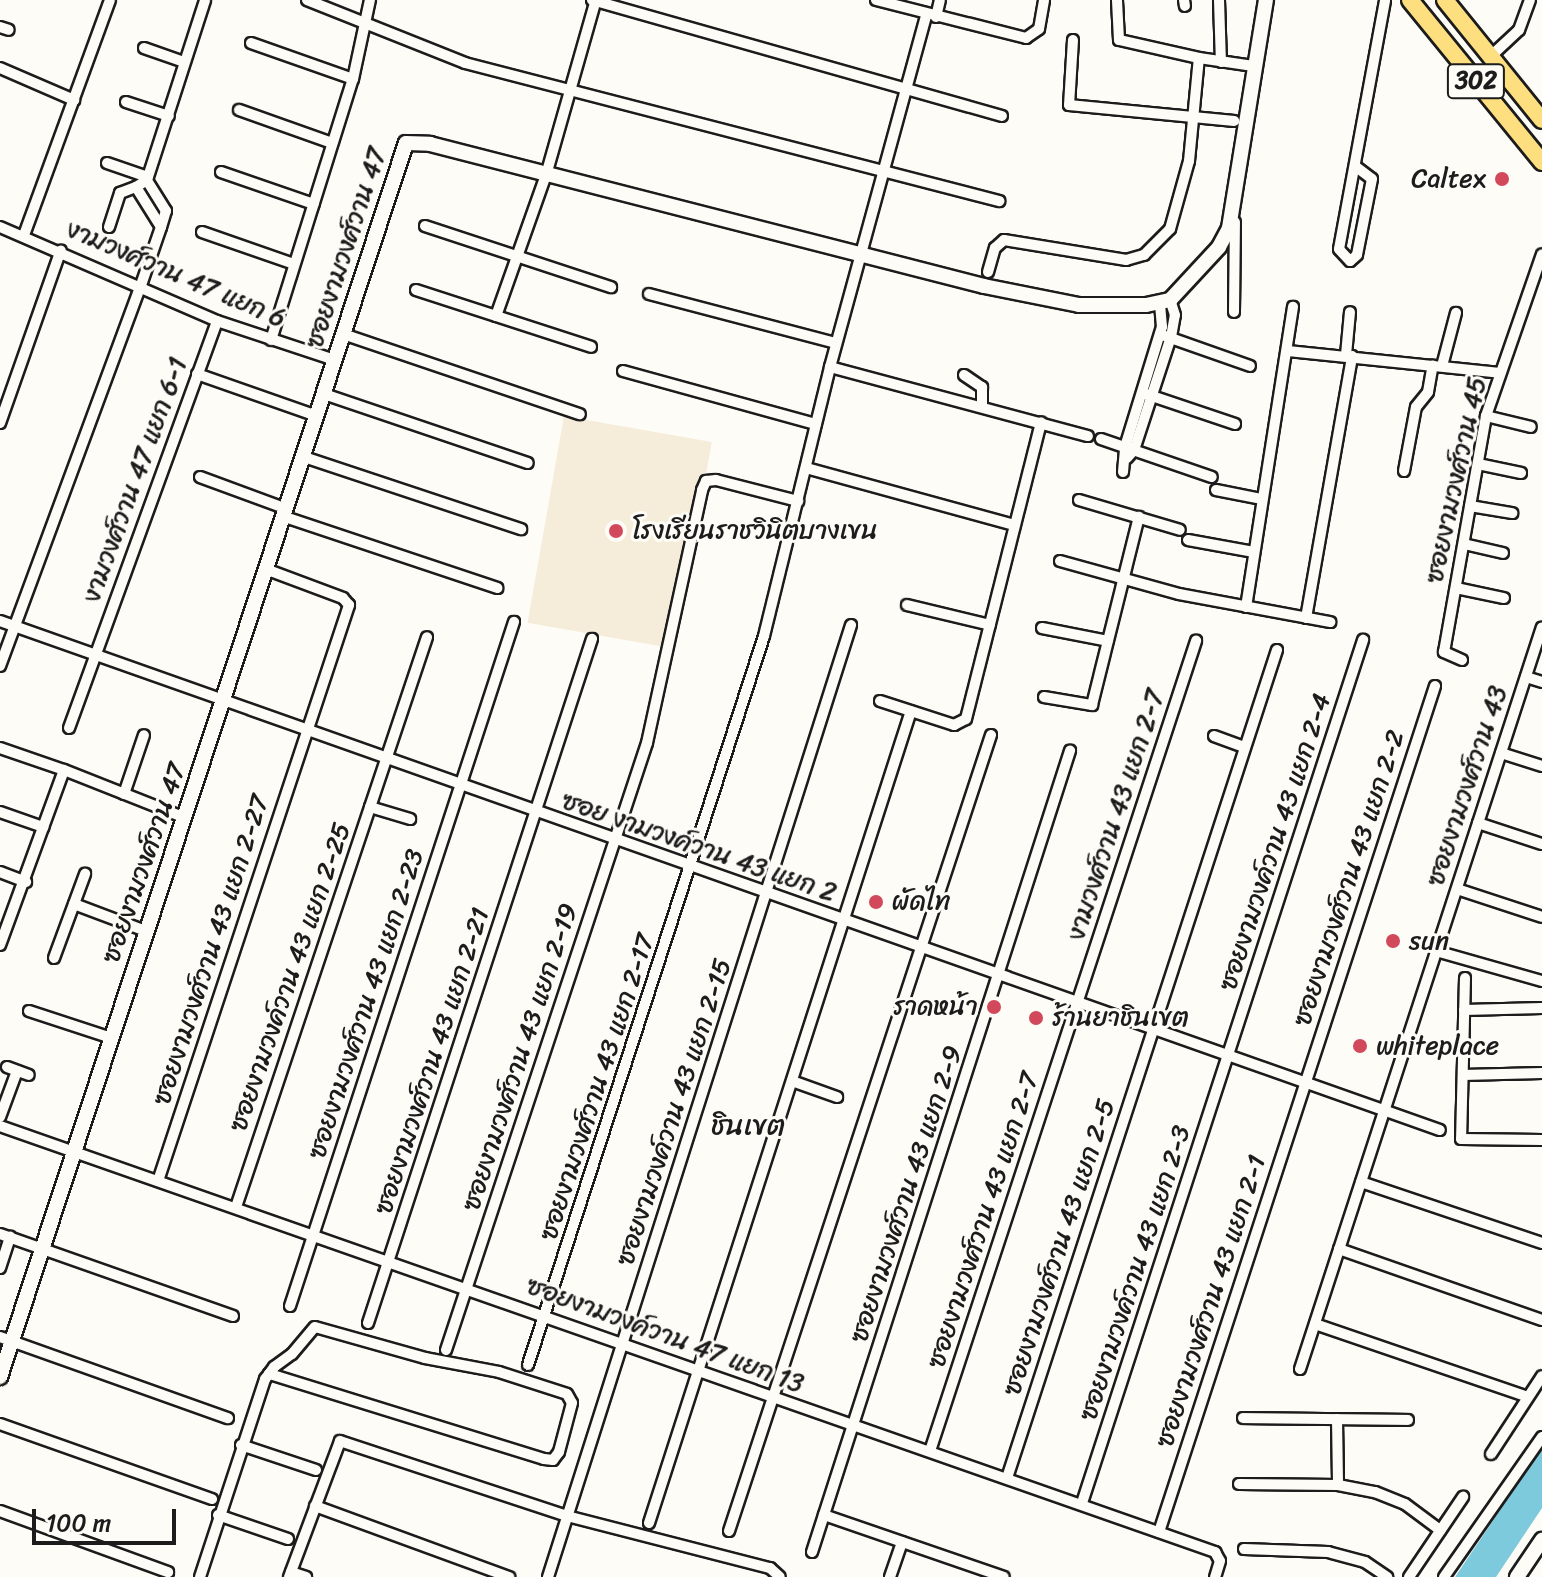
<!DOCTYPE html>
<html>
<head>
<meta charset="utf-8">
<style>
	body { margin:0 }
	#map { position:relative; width:1542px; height:1577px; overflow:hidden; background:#fdfcf7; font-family:Sriracha,"Playpen Sans Thai",sans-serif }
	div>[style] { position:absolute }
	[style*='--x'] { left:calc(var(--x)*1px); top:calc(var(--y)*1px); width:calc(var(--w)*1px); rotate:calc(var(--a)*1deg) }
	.built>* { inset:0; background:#f5ecda; transform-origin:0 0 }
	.water>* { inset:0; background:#7dcadc }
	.roads { filter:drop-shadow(2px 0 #1c1c1c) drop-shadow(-2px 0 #1c1c1c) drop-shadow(0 2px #1c1c1c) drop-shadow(0 -2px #1c1c1c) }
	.street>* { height:10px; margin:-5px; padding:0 5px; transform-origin:5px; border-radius:5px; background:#fdfcf7 }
	.secondary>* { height:14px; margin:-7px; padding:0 7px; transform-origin:7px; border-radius:7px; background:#fdfcf7 }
	.primary>* { height:16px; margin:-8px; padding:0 8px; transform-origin:8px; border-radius:8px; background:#fedf80 }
	.dots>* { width:22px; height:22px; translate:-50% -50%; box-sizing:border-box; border:4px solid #fdfcf7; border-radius:50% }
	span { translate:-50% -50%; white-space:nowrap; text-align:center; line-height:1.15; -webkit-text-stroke:6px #fdfcf7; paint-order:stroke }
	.shield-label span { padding:2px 6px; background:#fdfcf7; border:2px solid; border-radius:6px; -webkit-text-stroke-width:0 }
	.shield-label { font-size:24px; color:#1c1c1c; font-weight:700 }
	.poi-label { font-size:26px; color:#1c1c1c }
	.right { translate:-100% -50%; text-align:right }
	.left { translate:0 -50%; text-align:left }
	.street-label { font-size:26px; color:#1c1c1c }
	.neighbourhood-label { font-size:28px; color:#1c1c1c }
	.scale { position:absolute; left:32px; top:1509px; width:144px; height:36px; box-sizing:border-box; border:4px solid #1c1c1c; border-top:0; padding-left:10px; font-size:24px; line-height:28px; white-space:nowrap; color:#1c1c1c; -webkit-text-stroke:6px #fdfcf7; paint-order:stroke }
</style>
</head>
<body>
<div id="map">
	<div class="built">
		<div style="left:564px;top:416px;width:150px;height:210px;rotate:10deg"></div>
	</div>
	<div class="water">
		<div style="clip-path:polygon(1542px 1448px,1542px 1508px,1496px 1577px,1455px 1577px)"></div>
	</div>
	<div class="roads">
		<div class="street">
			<div style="--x:307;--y:0;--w:170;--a:21.7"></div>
			<div style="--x:465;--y:63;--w:552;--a:14.49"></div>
			<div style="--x:592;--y:0;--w:426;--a:15.8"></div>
			<div style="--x:876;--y:0;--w:155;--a:14.2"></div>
			<div style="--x:1026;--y:38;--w:16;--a:-35"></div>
			<div style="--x:1039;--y:29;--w:29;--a:-80"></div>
			<div style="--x:1184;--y:0;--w:6;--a:81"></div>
			<div style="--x:1219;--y:0;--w:62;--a:88.2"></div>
			<div style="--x:936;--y:17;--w:17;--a:-77"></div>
			<div style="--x:0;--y:27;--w:9;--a:18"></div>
			<div style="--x:1073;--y:40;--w:65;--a:93.5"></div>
			<div style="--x:1069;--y:105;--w:166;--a:5.5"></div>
			<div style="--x:251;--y:43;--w:108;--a:19.4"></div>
			<div style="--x:144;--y:48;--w:42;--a:19.3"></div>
			<div style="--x:1491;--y:56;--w:38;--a:-43"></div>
			<div style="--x:1519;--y:30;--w:32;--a:-70"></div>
			<div style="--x:1199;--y:58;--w:55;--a:8.4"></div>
			<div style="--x:0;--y:68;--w:81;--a:23.4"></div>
			<div style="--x:126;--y:102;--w:45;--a:18"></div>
			<div style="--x:239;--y:110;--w:99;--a:19.5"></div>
			<div style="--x:107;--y:163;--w:43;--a:18.9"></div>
			<div style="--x:1355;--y:166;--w:21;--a:37"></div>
			<div style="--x:1372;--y:179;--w:77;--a:101.2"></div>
			<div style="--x:1357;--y:255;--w:9;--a:139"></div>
			<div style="--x:1350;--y:261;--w:16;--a:-133"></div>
			<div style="--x:1339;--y:249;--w:253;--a:-79.5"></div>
			<div style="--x:221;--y:172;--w:98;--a:19"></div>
			<div style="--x:147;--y:180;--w:189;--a:-72.1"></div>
			<div style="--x:425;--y:226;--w:196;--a:18.2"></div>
			<div style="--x:0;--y:227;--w:236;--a:23.4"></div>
			<div style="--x:217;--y:321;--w:124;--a:18.3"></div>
			<div style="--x:109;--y:227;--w:36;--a:-72"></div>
			<div style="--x:120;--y:193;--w:17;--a:-21"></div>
			<div style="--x:202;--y:232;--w:97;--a:19.2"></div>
			<div style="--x:24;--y:235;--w:250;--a:-69.9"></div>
			<div style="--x:988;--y:272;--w:25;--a:-74"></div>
			<div style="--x:995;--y:248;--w:12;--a:-42"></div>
			<div style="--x:1004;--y:240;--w:124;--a:9.3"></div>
			<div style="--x:1126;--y:260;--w:19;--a:-16"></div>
			<div style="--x:1144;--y:255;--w:37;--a:-45"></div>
			<div style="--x:1170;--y:229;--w:71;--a:-74.4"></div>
			<div style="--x:1189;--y:161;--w:103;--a:-84.5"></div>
			<div style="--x:1199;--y:58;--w:82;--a:-167.3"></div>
			<div style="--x:1119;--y:40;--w:40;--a:-92.9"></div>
			<div style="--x:416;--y:290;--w:184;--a:18"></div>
			<div style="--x:649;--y:294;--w:193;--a:14.7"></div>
			<div style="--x:1234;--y:312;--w:90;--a:-89.4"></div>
			<div style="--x:496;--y:316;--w:150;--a:-70.5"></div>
			<div style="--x:546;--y:175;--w:182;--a:-74.1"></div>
			<div style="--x:343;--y:334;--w:250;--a:18.7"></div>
			<div style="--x:1165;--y:336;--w:90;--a:19.4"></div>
			<div style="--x:271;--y:340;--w:274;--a:-72.6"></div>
			<div style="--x:353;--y:79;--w:81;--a:-77.9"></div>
			<div style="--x:1288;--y:351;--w:213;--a:5.9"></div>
			<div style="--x:1346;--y:355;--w:43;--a:-84.7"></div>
			<div style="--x:1442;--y:366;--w:55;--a:-75.2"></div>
			<div style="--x:830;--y:367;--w:267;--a:15"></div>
			<div style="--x:623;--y:371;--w:200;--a:15.4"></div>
			<div style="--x:197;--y:374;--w:127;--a:19.3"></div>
			<div style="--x:964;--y:375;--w:22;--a:34"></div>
			<div style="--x:982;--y:387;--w:19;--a:90"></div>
			<div style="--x:324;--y:394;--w:215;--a:18.7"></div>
			<div style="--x:1146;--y:394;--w:94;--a:18.6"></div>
			<div style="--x:1486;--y:416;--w:46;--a:13.7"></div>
			<div style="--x:0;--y:423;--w:183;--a:-70.6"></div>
			<div style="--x:1101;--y:439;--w:117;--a:18.9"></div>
			<div style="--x:304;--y:457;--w:229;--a:18.4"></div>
			<div style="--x:1127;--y:458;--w:11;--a:-49"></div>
			<div style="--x:1134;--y:450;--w:119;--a:-71.9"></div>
			<div style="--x:1171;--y:337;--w:22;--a:-80"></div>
			<div style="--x:1175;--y:315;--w:16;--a:-108"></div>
			<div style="--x:1478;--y:464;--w:44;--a:11.8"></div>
			<div style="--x:806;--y:468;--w:216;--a:15.3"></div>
			<div style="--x:1404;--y:471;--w:65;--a:-79.4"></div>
			<div style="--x:1416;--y:407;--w:19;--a:-51"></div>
			<div style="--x:1428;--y:392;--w:27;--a:-80"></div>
			<div style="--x:1123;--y:472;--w:25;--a:-85"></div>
			<div style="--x:1125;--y:447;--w:126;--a:-72.9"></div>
			<div style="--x:1162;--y:327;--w:25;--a:-95"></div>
			<div style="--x:200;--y:477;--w:93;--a:20.2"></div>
			<div style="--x:1216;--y:490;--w:47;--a:11.1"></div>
			<div style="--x:1079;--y:500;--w:105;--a:16.5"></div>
			<div style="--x:1470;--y:506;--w:43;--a:9.5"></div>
			<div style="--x:285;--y:517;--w:224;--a:18.5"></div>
			<div style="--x:1188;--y:540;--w:67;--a:10.3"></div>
			<div style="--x:1464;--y:544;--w:40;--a:13"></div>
			<div style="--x:1060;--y:561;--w:123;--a:15.5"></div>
			<div style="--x:1179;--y:594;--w:154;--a:10.5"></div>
			<div style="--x:1456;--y:588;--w:49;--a:11.8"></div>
			<div style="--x:907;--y:605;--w:85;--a:13.5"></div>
			<div style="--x:1246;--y:607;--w:304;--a:-81.1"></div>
			<div style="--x:1306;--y:618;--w:266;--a:-80"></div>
			<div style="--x:0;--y:621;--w:1527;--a:19.47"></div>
			<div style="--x:1042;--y:628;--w:67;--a:11.1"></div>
			<div style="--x:1462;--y:660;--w:20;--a:-156"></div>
			<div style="--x:1444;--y:652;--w:240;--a:-79.9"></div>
			<div style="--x:1486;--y:416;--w:171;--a:-70.9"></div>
			<div style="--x:0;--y:666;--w:403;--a:-69.7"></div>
			<div style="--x:140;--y:288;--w:65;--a:-71"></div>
			<div style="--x:161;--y:227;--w:17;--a:-73"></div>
			<div style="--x:166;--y:211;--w:36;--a:-122"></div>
			<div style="--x:147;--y:180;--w:13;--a:148"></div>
			<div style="--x:136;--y:187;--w:47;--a:58"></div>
			<div style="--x:1526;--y:677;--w:17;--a:17"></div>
			<div style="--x:1044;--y:697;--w:49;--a:9.5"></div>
			<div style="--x:1092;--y:705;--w:194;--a:-76"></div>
			<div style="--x:880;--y:701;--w:78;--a:18"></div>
			<div style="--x:954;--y:725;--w:13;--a:-27"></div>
			<div style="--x:966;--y:719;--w:306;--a:-75.8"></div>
			<div style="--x:69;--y:728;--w:433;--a:-70"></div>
			<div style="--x:1214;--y:736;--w:32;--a:20"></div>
			<div style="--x:0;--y:748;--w:68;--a:19"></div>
			<div style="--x:1501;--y:753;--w:43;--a:17.6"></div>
			<div style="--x:124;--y:794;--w:62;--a:-71.3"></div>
			<div style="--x:370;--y:807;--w:42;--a:16.7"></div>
			<div style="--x:0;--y:812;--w:46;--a:19.2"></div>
			<div style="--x:1478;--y:823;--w:67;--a:18.2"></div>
			<div style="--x:0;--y:872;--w:28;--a:21"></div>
			<div style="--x:1457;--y:889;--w:89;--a:18.2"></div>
			<div style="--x:74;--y:904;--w:77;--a:20.6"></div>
			<div style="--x:0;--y:945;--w:186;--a:-69.9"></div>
			<div style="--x:64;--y:770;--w:128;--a:21.6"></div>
			<div style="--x:1436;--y:951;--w:110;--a:15.8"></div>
			<div style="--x:54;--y:958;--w:90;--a:-69.7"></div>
			<div style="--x:1465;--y:978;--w:161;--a:91.4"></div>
			<div style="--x:1461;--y:1139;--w:81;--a:0.7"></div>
			<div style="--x:1464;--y:1010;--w:78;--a:-1.5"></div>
			<div style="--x:29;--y:1011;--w:86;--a:18.2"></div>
			<div style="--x:7;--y:1067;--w:23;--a:20"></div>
			<div style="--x:1463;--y:1075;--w:79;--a:-1.5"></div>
			<div style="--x:792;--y:1081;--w:48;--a:19.6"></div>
			<div style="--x:0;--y:1117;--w:49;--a:-69.7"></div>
			<div style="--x:0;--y:1126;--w:1288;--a:19.32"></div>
			<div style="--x:1215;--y:1552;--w:10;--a:61"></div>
			<div style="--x:1220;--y:1561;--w:17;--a:107"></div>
			<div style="--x:158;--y:1181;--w:607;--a:-71.65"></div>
			<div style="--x:349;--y:605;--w:9;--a:-131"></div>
			<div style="--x:343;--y:598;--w:80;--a:-159.5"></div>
			<div style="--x:1361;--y:1182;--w:191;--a:18.6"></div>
			<div style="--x:236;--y:1207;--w:601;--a:-71.47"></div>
			<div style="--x:0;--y:1234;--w:247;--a:19.4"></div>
			<div style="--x:1339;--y:1249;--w:215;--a:19.3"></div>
			<div style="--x:0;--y:1268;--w:33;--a:-72"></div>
			<div style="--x:290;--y:1306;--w:720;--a:-71.87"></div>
			<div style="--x:368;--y:1323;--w:720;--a:-71.87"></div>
			<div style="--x:1315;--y:1324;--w:225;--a:18.9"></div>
			<div style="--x:0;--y:1337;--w:242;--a:19.6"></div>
			<div style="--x:446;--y:1350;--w:639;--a:-71.68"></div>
			<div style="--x:647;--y:743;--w:259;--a:-77.7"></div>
			<div style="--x:702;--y:490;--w:10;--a:-66"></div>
			<div style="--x:706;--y:481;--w:10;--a:-6"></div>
			<div style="--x:716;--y:480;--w:85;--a:14.4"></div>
			<div style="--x:528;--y:1365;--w:766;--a:-72.06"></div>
			<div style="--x:764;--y:636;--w:277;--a:-76.2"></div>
			<div style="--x:830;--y:367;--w:365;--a:-74.7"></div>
			<div style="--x:1300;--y:1369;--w:780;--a:-71.94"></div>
			<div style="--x:1243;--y:1418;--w:165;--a:0.7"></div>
			<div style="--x:1337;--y:1419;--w:66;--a:89.1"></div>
			<div style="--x:0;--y:1424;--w:225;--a:19.5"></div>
			<div style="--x:241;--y:1445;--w:79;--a:18.4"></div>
			<div style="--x:930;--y:1451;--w:853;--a:-71.82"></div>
			<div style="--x:1491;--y:1454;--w:93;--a:-56.8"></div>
			<div style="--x:1007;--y:1478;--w:871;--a:-71.94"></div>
			<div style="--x:1239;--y:1484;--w:99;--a:0.6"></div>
			<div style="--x:1338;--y:1485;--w:38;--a:11"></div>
			<div style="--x:1375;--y:1492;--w:32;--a:22"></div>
			<div style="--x:1405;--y:1504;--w:44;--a:36.6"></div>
			<div style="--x:1082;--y:1503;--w:908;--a:-71.96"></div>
			<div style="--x:315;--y:1506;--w:207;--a:20.1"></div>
			<div style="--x:0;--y:1511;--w:179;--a:20"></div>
			<div style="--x:218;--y:1515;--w:74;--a:18.9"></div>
			<div style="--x:824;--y:1515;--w:190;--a:19"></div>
			<div style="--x:649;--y:1523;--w:853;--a:-72.12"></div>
			<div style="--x:729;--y:1531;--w:838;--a:-71.78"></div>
			<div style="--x:1159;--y:1532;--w:890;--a:-71.93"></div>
			<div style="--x:1244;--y:1549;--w:84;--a:2"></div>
			<div style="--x:1328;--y:1552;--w:38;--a:15"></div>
			<div style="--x:1365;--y:1562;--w:27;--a:34"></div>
			<div style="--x:812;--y:1552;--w:842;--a:-72.15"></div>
			<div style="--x:291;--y:1572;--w:16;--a:18"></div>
			<div style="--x:200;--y:1577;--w:208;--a:-71.8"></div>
			<div style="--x:265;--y:1379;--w:6;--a:-51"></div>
			<div style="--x:269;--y:1374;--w:9;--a:-54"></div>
			<div style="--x:274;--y:1367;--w:22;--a:-36"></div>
			<div style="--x:292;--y:1354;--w:35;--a:-50"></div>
			<div style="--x:315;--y:1327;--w:114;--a:15.7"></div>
			<div style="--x:425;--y:1358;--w:75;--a:10.7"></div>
			<div style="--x:499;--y:1372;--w:71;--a:17.9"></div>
			<div style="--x:567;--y:1394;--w:10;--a:61"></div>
			<div style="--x:572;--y:1403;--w:51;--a:104.9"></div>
			<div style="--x:559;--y:1452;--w:10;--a:127"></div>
			<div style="--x:553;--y:1460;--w:9;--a:-174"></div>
			<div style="--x:544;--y:1459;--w:288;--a:-162.8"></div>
			<div style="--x:289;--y:1577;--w:145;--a:-69.4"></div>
			<div style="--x:340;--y:1441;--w:239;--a:18.3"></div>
			<div style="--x:567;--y:1516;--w:210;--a:14.4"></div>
			<div style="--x:770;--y:1568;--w:13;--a:42"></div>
			<div style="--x:548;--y:1577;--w:999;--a:-72.34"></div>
			<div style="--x:890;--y:1577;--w:37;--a:-71"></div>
			<div style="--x:1409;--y:1577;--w:97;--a:-56"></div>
			<div style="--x:1444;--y:1577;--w:171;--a:-55"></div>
		</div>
		<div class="secondary">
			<div style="--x:0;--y:1377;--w:1299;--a:-71.79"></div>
			<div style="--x:406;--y:143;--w:24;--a:2"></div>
			<div style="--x:430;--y:144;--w:572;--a:14.38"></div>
			<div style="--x:984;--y:286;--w:97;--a:11.3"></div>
			<div style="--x:1079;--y:305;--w:67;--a:0"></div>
			<div style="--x:1146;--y:305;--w:25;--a:-12"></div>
			<div style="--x:1170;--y:300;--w:72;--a:-47.2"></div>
			<div style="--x:1219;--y:247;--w:21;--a:-62"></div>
			<div style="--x:1229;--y:228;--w:231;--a:-80.8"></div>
			<div style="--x:1517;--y:1577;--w:45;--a:-56"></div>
		</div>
		<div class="primary">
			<div style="--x:1410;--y:0;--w:209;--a:50.8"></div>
			<div style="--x:1445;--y:0;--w:154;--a:51.1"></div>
		</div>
	</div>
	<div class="dots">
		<div style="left:1502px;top:179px;background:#d1495b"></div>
		<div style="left:616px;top:531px;background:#d1495b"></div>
		<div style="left:876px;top:902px;background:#d1495b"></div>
		<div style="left:1393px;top:941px;background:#d1495b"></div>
		<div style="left:994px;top:1007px;background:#d1495b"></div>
		<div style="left:1036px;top:1018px;background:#d1495b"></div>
		<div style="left:1360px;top:1046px;background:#d1495b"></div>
	</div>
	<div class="shield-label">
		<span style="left:1476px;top:81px">302</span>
	</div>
	<div class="poi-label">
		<span class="right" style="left:1486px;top:179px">Caltex</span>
		<span class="left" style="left:632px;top:531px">โรงเรียนราชวินิตบางเขน</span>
		<span class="left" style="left:892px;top:902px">ผัดไท</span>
		<span class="left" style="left:1409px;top:941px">sun</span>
		<span class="right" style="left:978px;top:1007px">ราดหน้า</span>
		<span class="left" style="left:1052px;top:1018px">ร้านยาชินเขต</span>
		<span class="left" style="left:1376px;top:1046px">whiteplace</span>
	</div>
	<div class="street-label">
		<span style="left:346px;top:248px;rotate:-72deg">ซอยงามวงศ์วาน 47</span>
		<span style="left:176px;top:274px;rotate:23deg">งามวงศ์วาน 47 แยก 6</span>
		<span style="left:135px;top:480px;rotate:-70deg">งามวงศ์วาน 47 แยก 6-1</span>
		<span style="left:1456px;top:480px;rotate:-78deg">ซอยงามวงศ์วาน 45</span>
		<span style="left:1467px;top:786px;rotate:-72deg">ซอยงามวงศ์วาน 43</span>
		<span style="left:1116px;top:815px;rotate:-72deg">งามวงศ์วาน 43 แยก 2-7</span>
		<span style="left:1275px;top:842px;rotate:-72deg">ซอยงามวงค์วาน 43 แยก 2-4</span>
		<span style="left:699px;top:847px;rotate:19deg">ซอย งามวงค์วาน 43 แยก 2</span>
		<span style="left:144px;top:863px;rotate:-71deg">ซอยงามวงศ์วาน 47</span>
		<span style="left:1349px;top:878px;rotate:-72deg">ซอยงามวงศ์วาน 43 แยก 2-2</span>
		<span style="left:211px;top:950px;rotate:-72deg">ซอยงามวงศ์วาน 43 แยก 2-27</span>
		<span style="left:290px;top:977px;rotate:-71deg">ซอยงามวงค์วาน 43 แยก 2-25</span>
		<span style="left:366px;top:1004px;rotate:-72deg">ซอยงามวงศ์วาน 43 แยก 2-23</span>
		<span style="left:520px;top:1057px;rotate:-72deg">ซอยงามวงศ์วาน 43 แยก 2-19</span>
		<span style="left:432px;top:1061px;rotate:-72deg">ซอยงามวงศ์วาน 43 แยก 2-21</span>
		<span style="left:597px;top:1087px;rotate:-72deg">ซอยงามวงศ์วาน 43 แยก 2-17</span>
		<span style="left:674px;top:1112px;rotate:-72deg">ซอยงามวงค์วาน 43 แยก 2-15</span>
		<span style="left:906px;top:1194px;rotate:-72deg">ซอยงามวงศ์วาน 43 แยก 2-9</span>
		<span style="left:983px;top:1220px;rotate:-72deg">ซอยงามวงศ์วาน 43 แยก 2-7</span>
		<span style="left:1059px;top:1247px;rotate:-72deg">ซอยงามวงศ์วาน 43 แยก 2-5</span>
		<span style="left:1135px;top:1273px;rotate:-72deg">ซอยงามวงค์วาน 43 แยก 2-3</span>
		<span style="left:1211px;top:1301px;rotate:-72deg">ซอยงามวงศ์วาน 43 แยก 2-1</span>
		<span style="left:665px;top:1335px;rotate:20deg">ซอยงามวงค์วาน 47 แยก 13</span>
	</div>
	<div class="neighbourhood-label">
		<span style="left:748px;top:1126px">ชินเขต</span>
	</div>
	<div class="scale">100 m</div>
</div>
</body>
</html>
